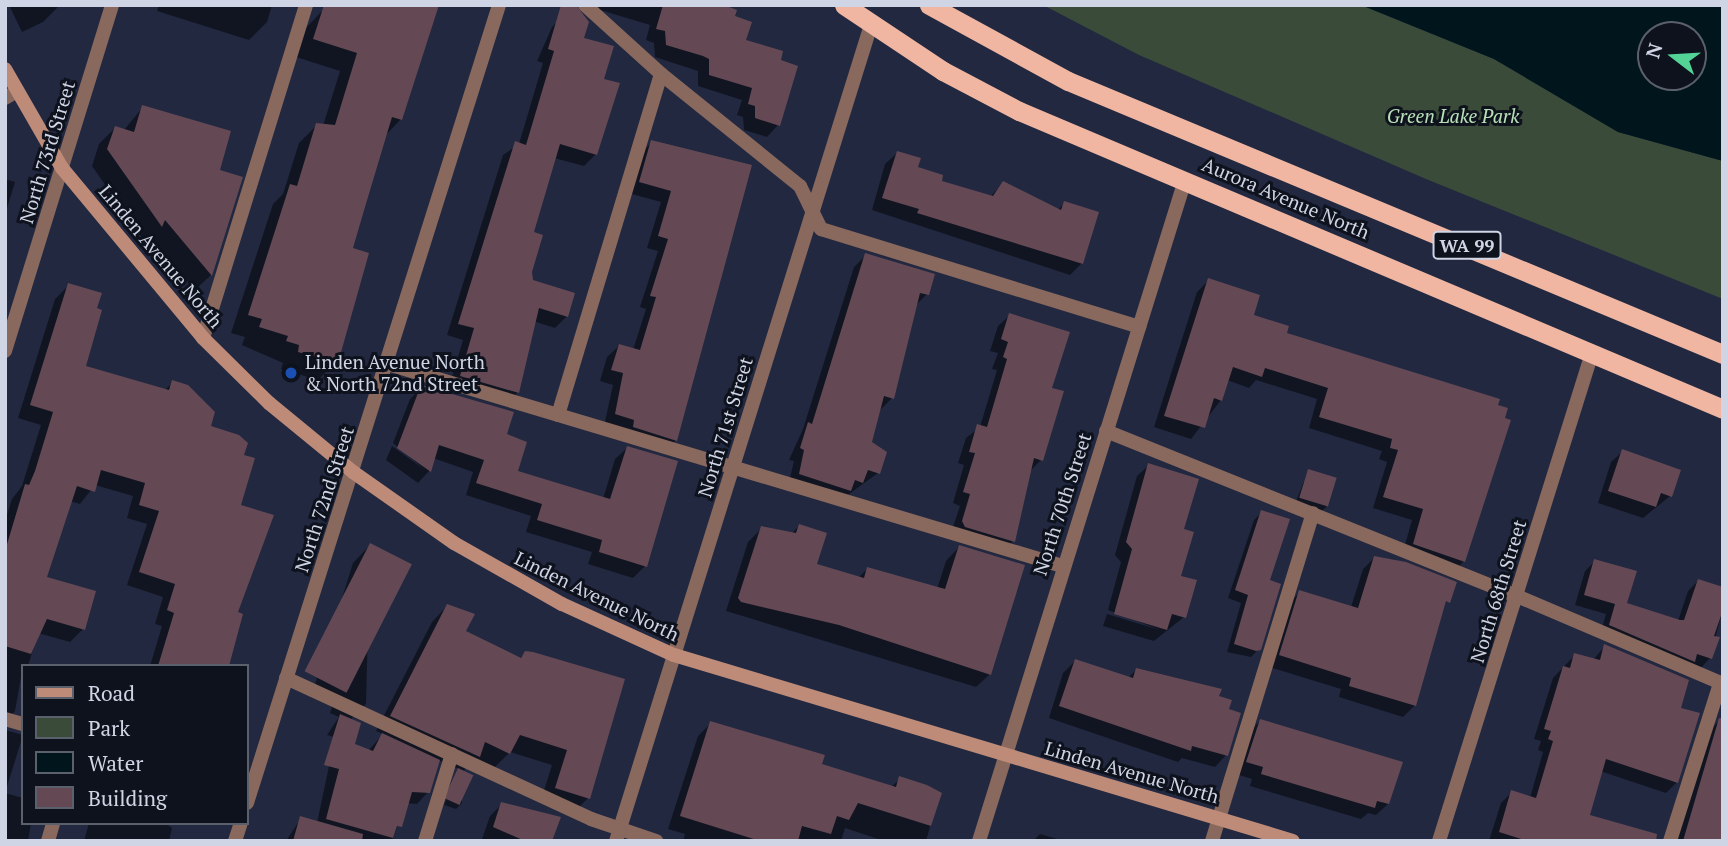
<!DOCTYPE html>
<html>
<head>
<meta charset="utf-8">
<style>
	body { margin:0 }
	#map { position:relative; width:1728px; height:846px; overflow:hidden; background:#212840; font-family:"PT Serif",serif }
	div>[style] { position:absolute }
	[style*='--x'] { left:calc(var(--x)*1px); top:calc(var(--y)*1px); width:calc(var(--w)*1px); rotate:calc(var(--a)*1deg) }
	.green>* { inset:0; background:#3a4b39 }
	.water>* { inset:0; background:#00161c }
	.shadow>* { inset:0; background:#0007 }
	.building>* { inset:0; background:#644954; transform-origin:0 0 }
	.service>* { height:14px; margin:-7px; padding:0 7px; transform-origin:7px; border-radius:7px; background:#89685d }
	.minor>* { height:14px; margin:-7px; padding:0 7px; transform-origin:7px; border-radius:7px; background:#89685d }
	.tertiary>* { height:14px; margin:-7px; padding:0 7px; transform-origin:7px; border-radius:7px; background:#89685d }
	.secondary>* { height:14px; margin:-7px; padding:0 7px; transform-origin:7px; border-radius:7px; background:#be8b79 }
	.trunk>* { height:19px; margin:-9.5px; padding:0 9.5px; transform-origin:9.5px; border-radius:9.5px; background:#f0b6a2 }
	.dots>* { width:19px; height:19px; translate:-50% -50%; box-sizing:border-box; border:4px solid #0e121d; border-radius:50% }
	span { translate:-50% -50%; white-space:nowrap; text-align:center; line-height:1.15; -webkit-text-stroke:6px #0e121d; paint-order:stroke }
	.shield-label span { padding:2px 5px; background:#0e121d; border:2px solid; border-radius:5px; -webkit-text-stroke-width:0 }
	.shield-label { font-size:18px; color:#cfd5e5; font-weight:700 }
	.park-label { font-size:19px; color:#b8e0b6; font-style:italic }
	.street-label { font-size:19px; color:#cfd5e5 }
	.poi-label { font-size:19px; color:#cfd5e5 }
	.left { translate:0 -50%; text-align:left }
	.frame { position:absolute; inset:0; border:7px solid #cfd5e5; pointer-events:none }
	.legend { position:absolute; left:21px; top:664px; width:228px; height:161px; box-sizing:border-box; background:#0e121d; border:2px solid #5b606d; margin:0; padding:9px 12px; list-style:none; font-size:21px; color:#cfd5e5 }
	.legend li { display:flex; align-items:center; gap:14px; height:35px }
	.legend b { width:35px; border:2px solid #5b606d }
	.north { position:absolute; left:1637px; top:21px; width:70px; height:70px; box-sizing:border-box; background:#0e121d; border:2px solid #5b606d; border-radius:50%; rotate:287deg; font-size:19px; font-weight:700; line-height:28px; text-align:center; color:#cfd5e5 }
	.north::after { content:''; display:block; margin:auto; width:24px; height:32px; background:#53d396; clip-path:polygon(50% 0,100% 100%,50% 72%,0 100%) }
</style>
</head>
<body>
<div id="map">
	<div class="green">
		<div style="clip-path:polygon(1043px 5px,1361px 5px,1494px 59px,1618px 132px,1723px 161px,1723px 299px,1426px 179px,1139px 55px)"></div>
	</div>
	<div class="water">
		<div style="clip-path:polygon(evenodd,1361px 5px,1723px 5px,1723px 161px,1618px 132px,1494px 59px,1361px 5px,1651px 35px,1693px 35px,1693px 77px,1651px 77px,1651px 35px)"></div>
	</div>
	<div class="shadow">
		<div style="clip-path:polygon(9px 5px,60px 5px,43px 22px,22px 32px)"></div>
		<div style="clip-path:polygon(159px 5px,272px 5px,267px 22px,249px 40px,157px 11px)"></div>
		<div style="clip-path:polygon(598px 5px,718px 5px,733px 18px,778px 125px,767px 137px,744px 130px,743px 117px,737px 115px,742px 100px,698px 86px,698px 71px,655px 57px,654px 43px,646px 40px,650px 25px,597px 9px)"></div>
		<div style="clip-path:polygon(323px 10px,361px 23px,401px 119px,385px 136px,351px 249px,336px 362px,318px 380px,281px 369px,283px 363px,242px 345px,245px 337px,231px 333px,273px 204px,283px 194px,299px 143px,317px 125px,323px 126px,340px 71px,296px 57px,306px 28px)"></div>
		<div style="clip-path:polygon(564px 15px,602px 80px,596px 154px,584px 166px,554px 158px,532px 234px,530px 272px,531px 282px,567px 316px,555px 328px,533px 321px,518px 392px,506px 404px,449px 387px,463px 340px,447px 335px,503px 155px,519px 144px,543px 63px,537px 61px,552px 27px)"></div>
		<div style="clip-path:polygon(143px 107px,217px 171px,240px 178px,211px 275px,195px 290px,149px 238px,145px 242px,92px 166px,99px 144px,115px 128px,124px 130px)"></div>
		<div style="clip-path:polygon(652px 142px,750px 166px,676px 440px,664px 451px,604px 426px,613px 385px,600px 381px,607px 357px,619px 346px,633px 350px,646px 309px,640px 307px,658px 251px,647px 248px,661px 202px,628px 193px,640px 154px)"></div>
		<div style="clip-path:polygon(897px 153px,939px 182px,990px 197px,1003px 183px,1058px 210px,1064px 203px,1082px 263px,1070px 275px,872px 210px,885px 164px)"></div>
		<div style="clip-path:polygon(5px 179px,15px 182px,5px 215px)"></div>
		<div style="clip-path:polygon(866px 255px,927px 294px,915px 306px,892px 398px,880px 410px,870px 443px,878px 473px,838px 502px,788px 486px,794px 461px,789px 460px,803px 429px,854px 267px)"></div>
		<div style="clip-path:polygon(1209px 280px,1252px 316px,1284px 334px,1498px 400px,1464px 561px,1452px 573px,1402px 555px,1412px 520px,1373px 508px,1387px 462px,1379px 459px,1382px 451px,1309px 428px,1317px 399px,1256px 380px,1249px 388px,1227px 380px,1221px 400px,1191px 439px,1154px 427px,1197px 292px)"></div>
		<div style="clip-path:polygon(69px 285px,83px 367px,164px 391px,173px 382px,209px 428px,242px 456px,235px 614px,225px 666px,150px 666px,162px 626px,155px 624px,163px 597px,127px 585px,147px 524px,127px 518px,133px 496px,95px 485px,80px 504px,70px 501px,45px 578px,83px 629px,70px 642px,38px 633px,28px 666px,23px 666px,15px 711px,5px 721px,5px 521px,12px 499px,22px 486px,41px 425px,18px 418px,55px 299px)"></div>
		<div style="clip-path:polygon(1010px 315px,1050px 389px,1041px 460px,1029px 472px,1013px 541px,1001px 553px,951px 533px,960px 506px,953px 503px,964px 465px,958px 463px,966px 438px,980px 427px,997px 370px,992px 369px,998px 353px,990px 351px,998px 326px)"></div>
		<div style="clip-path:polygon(422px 387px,505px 435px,516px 472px,603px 499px,615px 459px,627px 448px,645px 566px,633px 578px,588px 564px,592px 552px,526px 532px,531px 516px,466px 495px,473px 472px,433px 458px,429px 471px,418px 483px,386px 460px,392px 446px,425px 470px,393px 443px,410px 399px)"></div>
		<div style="clip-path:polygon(1623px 451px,1670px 496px,1643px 518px,1598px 503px,1611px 462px)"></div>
		<div style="clip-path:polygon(1149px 465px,1182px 530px,1179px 577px,1184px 617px,1154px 641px,1103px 626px,1107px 614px,1160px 630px,1108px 610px,1121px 562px,1115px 555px,1137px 476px)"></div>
		<div style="clip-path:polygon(1308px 471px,1327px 506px,1322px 511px,1295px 504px)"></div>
		<div style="clip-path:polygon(1262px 512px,1267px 581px,1259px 649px,1251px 657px,1227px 652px,1241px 603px,1228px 598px,1254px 520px)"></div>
		<div style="clip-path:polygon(799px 526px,815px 565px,858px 578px,867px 569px,937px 589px,946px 561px,959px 547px,990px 674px,976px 687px,726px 611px,748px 542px,762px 528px,791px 534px)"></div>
		<div style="clip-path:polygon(370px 545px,366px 704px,350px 720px,345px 742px,368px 751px,383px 734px,376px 731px,432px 622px,447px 606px,464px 632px,519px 659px,525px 653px,588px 798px,573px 813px,540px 803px,552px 765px,510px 752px,493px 769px,475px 759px,462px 772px,462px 803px,456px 809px,444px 805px,459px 769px,438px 760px,428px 792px,417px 804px,406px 803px,392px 841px,286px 841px,301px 818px,317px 823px,332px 752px,344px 740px,327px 735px,339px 717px,330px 713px,332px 707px,311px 697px,353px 563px)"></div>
		<div style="clip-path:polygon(1374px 558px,1387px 562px,1391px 559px,1454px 583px,1442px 609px,1415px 705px,1403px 717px,1339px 697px,1341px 689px,1269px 667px,1289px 603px,1300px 592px,1351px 607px,1363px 569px)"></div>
		<div style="clip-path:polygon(1595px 561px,1625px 604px,1678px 621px,1688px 591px,1698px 581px,1723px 609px,1710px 658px,1700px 669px,1600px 635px,1606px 614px,1575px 605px,1585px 571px)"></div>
		<div style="clip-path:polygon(1605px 646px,1679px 709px,1677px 782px,1666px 793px,1600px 771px,1588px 816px,1662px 841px,1489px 841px,1501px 803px,1512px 792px,1530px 798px,1543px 752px,1538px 750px,1541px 741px,1534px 739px,1553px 678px,1575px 655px,1593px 660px)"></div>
		<div style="clip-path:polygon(1075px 661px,1128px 678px,1136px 670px,1217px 697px,1227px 711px,1226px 755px,1215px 767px,1182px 758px,1178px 762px,1049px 718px,1063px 673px)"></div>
		<div style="clip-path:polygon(1720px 720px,1723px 841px,1677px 841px,1709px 731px)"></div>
		<div style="clip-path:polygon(1260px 721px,1388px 804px,1376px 815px,1368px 813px,1361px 819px,1250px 786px,1252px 779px,1236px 774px,1248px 733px)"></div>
		<div style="clip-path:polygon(711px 723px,820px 765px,891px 787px,900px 779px,939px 794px,926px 841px,884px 841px,845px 828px,841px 841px,683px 841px,685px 834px,668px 829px,698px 736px)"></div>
		<div style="clip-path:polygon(5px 730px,23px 735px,5px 793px,23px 798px,23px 823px,31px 823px,28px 841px,5px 841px)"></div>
		<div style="clip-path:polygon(502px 804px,550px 841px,482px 839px,490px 816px)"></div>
		<div style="clip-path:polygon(89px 823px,165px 823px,172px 828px,169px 841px,84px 841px)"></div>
		<div style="clip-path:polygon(1040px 834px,1064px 841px,1033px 841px)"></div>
	</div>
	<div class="building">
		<div style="clip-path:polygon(324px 5px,439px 5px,402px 120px,392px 117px,365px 207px,353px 248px,369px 253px,338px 363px,298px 352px,299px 345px,286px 341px,288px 336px,259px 327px,262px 319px,248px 315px,290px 184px,297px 186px,316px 123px,335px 125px,357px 53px,313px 39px)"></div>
		<div style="clip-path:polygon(561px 5px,576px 5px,589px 22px,584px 38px,614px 46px,604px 79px,620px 83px,597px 155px,560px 144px,534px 232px,543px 235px,532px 272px,533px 280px,575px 293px,568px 317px,539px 308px,519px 393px,460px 376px,474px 328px,458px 324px,515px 141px,526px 145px,554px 51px,548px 49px)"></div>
		<div style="clip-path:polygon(663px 5px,724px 5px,737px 10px,735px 16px,752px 22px,746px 40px,783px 51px,781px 60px,798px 66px,780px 126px,755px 118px,755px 106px,748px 104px,752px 88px,709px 75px,709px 59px,703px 56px,666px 45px,665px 31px,656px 29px)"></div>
		<div style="clip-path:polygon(142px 105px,231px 131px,220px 170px,243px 177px,212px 276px,165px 220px,162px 227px,107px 149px,115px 126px,134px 132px)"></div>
		<div style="clip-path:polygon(651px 140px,752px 165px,677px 441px,633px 427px,634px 420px,615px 414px,623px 373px,611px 370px,619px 344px,640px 350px,656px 297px,650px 296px,668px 239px,658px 236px,671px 191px,639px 182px)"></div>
		<div style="clip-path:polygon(897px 151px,921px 158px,918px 167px,943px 175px,942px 181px,993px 196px,1003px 181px,1061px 210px,1064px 201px,1099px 212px,1083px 264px,917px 213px,919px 209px,882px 198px)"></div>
		<div style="clip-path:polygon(865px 253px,935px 274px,929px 295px,920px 293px,894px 399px,884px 396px,872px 442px,887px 452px,880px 474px,868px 470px,863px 483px,855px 480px,851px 491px,799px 474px,804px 450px,800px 448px,808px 422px,812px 424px)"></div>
		<div style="clip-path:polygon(1208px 278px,1260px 295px,1254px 315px,1289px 326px,1287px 333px,1500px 399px,1498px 405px,1508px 408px,1505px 418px,1511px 420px,1465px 562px,1413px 544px,1423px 509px,1383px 497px,1398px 450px,1390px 448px,1392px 439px,1319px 417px,1328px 388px,1265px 368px,1262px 377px,1233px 367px,1222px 401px,1214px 398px,1205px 428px,1164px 416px)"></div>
		<div style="clip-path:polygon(68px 283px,102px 293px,97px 308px,102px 310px,86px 366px,169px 390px,172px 380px,188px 385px,215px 412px,211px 426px,239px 435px,248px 443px,244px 455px,255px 458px,241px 505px,274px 515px,238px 612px,243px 614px,229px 666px,158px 666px,174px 613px,167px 610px,175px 584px,139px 572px,159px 511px,139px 505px,145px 483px,101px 470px,95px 492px,77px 486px,47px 577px,96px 591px,85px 630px,47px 619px,31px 654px,5px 646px,5px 551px,25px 484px,29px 485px,35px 471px,53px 412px,30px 405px)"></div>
		<div style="clip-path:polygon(1009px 313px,1070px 332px,1052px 388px,1064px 391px,1043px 461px,1034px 458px,1015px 542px,965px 527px,962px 521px,970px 494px,963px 492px,975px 453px,969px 452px,977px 424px,987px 427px,1007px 359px,1003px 357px,1008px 342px,1001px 339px)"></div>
		<div style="clip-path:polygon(421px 385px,514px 412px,507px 434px,527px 442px,518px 471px,610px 499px,627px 446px,678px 461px,647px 567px,599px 552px,602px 540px,537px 520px,542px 504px,476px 483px,484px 460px,439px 445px,431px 472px,397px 448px)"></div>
		<div style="clip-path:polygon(1622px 449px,1681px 470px,1672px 497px,1661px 493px,1656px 507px,1608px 491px)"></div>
		<div style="clip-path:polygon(1148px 463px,1199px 479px,1184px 529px,1194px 532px,1181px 576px,1197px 580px,1186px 618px,1172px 614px,1167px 630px,1114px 614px,1132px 549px,1126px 542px)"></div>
		<div style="left:1308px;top:469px;width:30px;height:30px;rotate:17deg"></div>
		<div style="clip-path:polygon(1261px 510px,1290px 519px,1270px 580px,1281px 584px,1261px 650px,1256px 651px,1234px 644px,1248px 595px,1235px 590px)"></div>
		<div style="clip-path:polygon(799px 524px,827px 533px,817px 564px,864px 578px,867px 567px,945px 589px,959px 545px,1025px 565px,991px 675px,839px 625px,741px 602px,738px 598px,761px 526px,796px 533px)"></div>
		<div style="left:370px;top:543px;width:47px;height:144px;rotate:27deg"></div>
		<div style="clip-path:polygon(1374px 556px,1406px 562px,1457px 582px,1450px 603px,1446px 601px,1416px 706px,1349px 686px,1351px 678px,1279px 655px,1299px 590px,1358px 608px)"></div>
		<div style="clip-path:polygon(1594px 559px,1637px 571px,1627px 603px,1680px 620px,1684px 620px,1698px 579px,1723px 587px,1723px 610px,1714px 636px,1720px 637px,1712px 659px,1697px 654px,1695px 662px,1609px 625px,1615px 604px,1584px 595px)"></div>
		<div style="clip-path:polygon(447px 604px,475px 614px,466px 631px,521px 658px,525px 651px,533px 652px,625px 679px,590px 799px,555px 788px,567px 750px,520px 735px,510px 754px,485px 742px,480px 757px,390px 716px)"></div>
		<div style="clip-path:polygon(1604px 644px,1689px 680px,1681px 708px,1700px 713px,1678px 783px,1606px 759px,1590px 815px,1657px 834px,1656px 841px,1528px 841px,1499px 832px,1511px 790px,1536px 798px,1553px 741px,1548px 739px,1551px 731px,1544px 729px,1563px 666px,1570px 668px,1574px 653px,1600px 660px)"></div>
		<div style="clip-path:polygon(1075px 659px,1133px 678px,1136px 668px,1222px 689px,1219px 696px,1232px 700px,1229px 709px,1241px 713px,1228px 756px,1192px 746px,1191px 751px,1059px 706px)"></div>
		<div style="clip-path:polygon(340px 714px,361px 723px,355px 744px,373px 751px,382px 733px,440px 760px,430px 793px,412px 792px,402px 827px,397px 826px,393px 838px,326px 819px,339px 769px,324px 765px)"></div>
		<div style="clip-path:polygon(1719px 718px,1723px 719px,1723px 841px,1683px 841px)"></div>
		<div style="clip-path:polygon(1260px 719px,1403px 762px,1389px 804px,1377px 801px,1375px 808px,1261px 774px,1263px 767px,1246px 762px)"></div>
		<div style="clip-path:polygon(710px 721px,825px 755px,822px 764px,896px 787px,899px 776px,927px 785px,942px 793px,931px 826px,858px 803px,849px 820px,837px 816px,831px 834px,802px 826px,798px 841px,760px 841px,680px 816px)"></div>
		<div style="left:458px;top:768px;width:17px;height:33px;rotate:25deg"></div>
		<div style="clip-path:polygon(501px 802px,561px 817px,552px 841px,525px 841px,493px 827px)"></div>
		<div style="clip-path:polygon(300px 816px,363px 834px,362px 841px,293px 841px)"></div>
	</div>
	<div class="service">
		<div style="--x:585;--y:5;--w:103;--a:42.2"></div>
		<div style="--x:661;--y:74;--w:179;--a:38.9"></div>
		<div style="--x:800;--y:186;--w:48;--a:64"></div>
		<div style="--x:821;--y:229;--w:333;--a:17.1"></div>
		<div style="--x:203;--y:338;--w:349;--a:-72.8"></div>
		<div style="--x:388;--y:364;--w:704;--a:16.68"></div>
		<div style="--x:558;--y:415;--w:356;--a:-73.2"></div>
		<div style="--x:1106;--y:431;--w:443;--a:21.9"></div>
		<div style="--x:1517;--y:596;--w:224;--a:23.1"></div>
		<div style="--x:286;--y:678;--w:336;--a:24.8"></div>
		<div style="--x:591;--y:819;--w:69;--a:18.7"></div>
		<div style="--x:5;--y:719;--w:19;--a:16"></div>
		<div style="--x:48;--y:841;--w:19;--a:-74"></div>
		<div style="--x:425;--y:841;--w:91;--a:-72.8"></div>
		<div style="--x:1212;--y:841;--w:343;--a:-72.9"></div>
		<div style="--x:1670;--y:841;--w:166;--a:-72.4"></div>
	</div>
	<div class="minor">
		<div style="--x:5;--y:351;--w:362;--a:-72.8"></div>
		<div style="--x:247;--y:803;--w:837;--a:-72.47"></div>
		<div style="--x:235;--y:841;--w:19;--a:-72"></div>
		<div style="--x:616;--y:841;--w:855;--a:-72.65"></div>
		<div style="--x:979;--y:841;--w:692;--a:-72.69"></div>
		<div style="--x:1439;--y:841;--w:511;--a:-72.59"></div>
	</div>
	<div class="tertiary">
		<div style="--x:5;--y:98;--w:14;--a:-30"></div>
	</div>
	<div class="secondary">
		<div style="--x:5;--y:69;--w:114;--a:60.1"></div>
		<div style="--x:62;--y:168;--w:221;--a:50.3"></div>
		<div style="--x:203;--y:338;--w:93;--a:44.6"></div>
		<div style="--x:269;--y:403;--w:109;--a:39.4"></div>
		<div style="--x:353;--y:472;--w:123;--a:35.1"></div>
		<div style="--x:454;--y:543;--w:124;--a:29.5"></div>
		<div style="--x:562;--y:604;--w:123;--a:24.5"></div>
		<div style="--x:674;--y:655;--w:646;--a:16.72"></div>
	</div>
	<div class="trunk">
		<div style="--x:844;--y:5;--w:119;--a:33.7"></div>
		<div style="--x:943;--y:71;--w:86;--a:27.8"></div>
		<div style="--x:1019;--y:111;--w:764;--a:22.94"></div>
		<div style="--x:929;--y:5;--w:158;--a:28.7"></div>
		<div style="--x:1068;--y:81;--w:710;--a:22.63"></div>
	</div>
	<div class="dots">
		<div style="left:291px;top:373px;background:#1a4fb4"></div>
	</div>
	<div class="shield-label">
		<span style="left:1467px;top:245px">WA 99</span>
	</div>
	<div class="park-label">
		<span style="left:1453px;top:116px">Green Lake Park</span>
	</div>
	<div class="street-label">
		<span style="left:47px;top:152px;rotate:-73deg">North 73rd Street</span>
		<span style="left:1286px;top:198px;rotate:23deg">Aurora Avenue North</span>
		<span style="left:161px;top:256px;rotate:50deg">Linden Avenue North</span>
		<span style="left:725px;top:427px;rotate:-73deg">North 71st Street</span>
		<span style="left:324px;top:499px;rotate:-72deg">North 72nd Street</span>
		<span style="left:1062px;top:504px;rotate:-72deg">North 70th Street</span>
		<span style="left:1498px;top:591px;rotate:-73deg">North 68th Street</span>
		<span style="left:597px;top:596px;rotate:26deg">Linden Avenue North</span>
		<span style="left:1132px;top:772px;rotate:16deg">Linden Avenue North</span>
	</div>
	<div class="poi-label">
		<span class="left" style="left:305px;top:373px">Linden Avenue North<br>&amp; North 72nd Street</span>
	</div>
	<div class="frame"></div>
	<ul class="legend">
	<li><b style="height:9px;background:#be8b79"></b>Road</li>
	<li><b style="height:19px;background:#3a4b39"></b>Park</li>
	<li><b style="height:19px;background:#00161c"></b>Water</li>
	<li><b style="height:19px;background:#644954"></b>Building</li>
	</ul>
	<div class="north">N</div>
</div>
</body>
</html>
